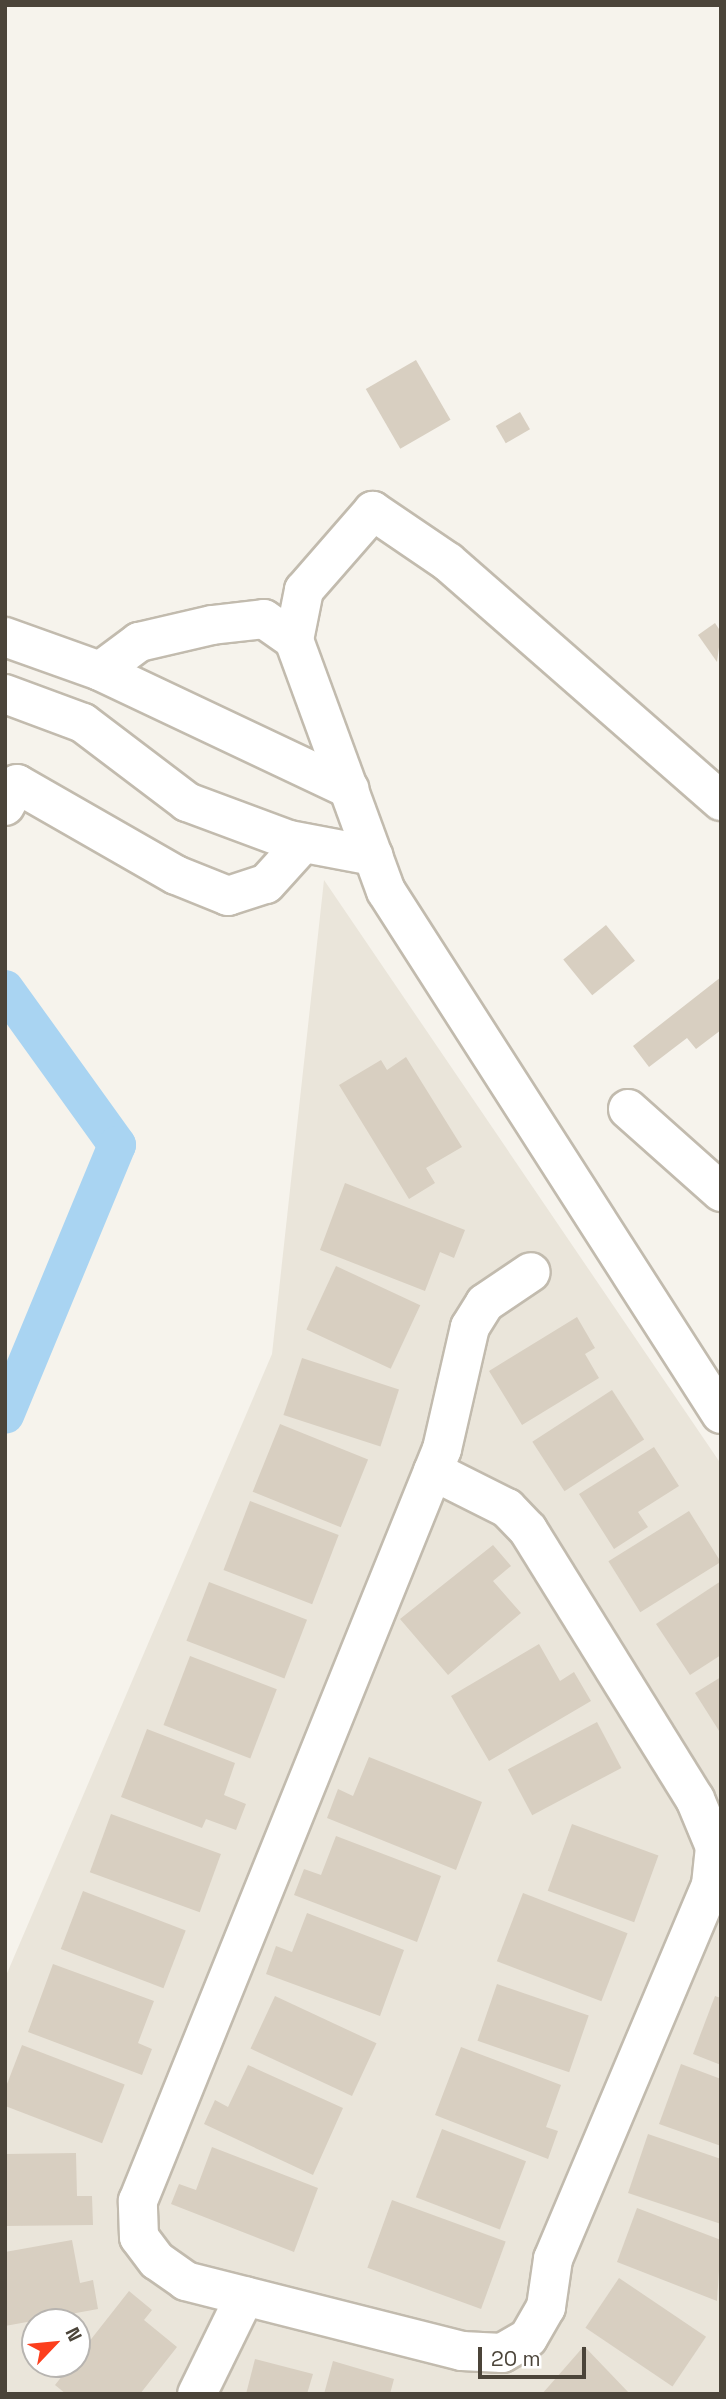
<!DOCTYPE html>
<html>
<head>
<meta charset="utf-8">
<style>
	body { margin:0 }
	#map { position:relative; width:726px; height:2399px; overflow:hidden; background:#f6f3ec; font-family:"Space Grotesk",sans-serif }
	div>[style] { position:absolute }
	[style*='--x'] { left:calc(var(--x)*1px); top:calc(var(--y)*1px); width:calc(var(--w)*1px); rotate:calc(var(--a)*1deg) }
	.residential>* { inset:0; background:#eae5da }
	.canal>* { height:38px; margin:-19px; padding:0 19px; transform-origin:19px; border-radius:19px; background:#a9d4f2 }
	.building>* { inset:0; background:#d8cfc1; transform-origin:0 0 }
	.roads { filter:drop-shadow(2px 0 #c2bbae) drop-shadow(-2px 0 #c2bbae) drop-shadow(0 2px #c2bbae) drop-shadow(0 -2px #c2bbae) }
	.minor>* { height:38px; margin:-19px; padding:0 19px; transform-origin:19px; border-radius:19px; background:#fff }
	span { translate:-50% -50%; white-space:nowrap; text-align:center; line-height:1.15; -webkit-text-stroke:5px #fff; paint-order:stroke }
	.frame { position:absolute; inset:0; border:7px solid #4b4439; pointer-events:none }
	.north { position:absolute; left:21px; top:2308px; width:70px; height:70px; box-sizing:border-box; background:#fff; border:2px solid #b7b4b0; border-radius:50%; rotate:64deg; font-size:19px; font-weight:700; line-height:28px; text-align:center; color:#4b4439 }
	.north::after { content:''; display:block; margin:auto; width:24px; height:32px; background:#fc3f1d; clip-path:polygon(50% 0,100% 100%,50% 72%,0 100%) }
	.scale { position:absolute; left:478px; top:2347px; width:108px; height:32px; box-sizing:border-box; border:4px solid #4b4439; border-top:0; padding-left:9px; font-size:21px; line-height:24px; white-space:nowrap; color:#4b4439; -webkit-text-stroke:5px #fff; paint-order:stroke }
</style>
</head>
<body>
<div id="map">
	<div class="residential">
		<div style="clip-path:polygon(evenodd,324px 880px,721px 1464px,721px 2394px,5px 2394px,5px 1978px,272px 1354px,324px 880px,35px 2322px,77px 2322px,77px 2364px,35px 2364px,35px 2322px)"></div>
	</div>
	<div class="canal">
		<div style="--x:5;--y:989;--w:192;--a:54.3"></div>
		<div style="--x:117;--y:1145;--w:292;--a:112.5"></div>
	</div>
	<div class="building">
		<div style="left:416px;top:360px;width:69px;height:58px;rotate:60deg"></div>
		<div style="left:520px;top:412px;width:20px;height:28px;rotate:60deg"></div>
		<div style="clip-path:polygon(715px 623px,721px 632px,717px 662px,698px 635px)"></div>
		<div style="left:606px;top:925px;width:46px;height:55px;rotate:51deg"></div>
		<div style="clip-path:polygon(721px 977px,721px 1030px,696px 1049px,687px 1038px,649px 1067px,633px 1046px)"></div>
		<div style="clip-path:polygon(406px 1057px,462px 1147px,426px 1168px,435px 1183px,409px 1199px,339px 1085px,381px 1060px,387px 1070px)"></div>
		<div style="clip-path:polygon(345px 1183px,465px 1230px,454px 1258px,440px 1252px,425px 1291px,320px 1250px)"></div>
		<div style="left:336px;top:1266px;width:93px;height:70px;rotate:25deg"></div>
		<div style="clip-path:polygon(577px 1317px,595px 1348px,585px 1354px,599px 1378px,522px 1425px,489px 1371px)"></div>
		<div style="left:302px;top:1358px;width:102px;height:60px;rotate:18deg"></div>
		<div style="left:612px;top:1390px;width:59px;height:95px;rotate:57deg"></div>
		<div style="left:280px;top:1424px;width:95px;height:73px;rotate:22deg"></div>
		<div style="clip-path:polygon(654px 1447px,679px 1486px,638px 1512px,648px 1527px,614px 1549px,579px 1494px)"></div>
		<div style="left:250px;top:1501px;width:95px;height:74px;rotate:21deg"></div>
		<div style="left:689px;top:1511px;width:60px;height:95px;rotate:58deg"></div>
		<div style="clip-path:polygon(493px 1545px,511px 1566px,493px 1581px,521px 1613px,448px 1675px,400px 1619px)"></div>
		<div style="clip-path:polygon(721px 1581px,721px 1655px,690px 1675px,656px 1624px)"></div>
		<div style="left:209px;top:1582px;width:105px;height:63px;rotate:21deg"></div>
		<div style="clip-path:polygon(539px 1644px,560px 1681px,574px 1672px,591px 1701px,489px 1761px,451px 1696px)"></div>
		<div style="left:190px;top:1656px;width:93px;height:74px;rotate:21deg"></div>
		<div style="clip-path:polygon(721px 1677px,721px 1734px,695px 1693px)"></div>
		<div style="left:597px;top:1722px;width:52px;height:101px;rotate:62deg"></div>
		<div style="clip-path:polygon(147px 1729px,235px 1763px,224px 1795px,246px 1804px,236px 1830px,206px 1819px,202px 1828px,121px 1797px)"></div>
		<div style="clip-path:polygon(369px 1757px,482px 1802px,456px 1870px,327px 1818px,338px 1789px,353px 1796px)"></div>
		<div style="left:111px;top:1814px;width:117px;height:62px;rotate:20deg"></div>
		<div style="left:572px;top:1824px;width:92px;height:71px;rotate:20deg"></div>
		<div style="clip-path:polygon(336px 1836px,441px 1876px,417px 1942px,294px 1895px,304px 1869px,321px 1875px)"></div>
		<div style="left:83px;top:1891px;width:110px;height:62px;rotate:21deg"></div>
		<div style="left:523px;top:1893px;width:112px;height:73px;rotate:21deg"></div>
		<div style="clip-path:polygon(307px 1913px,404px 1950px,380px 2016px,266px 1974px,276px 1946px,292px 1952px)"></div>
		<div style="clip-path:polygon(53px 1964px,154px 2001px,138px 2043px,152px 2049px,142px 2075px,28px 2032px)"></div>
		<div style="left:497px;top:1984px;width:97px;height:60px;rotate:19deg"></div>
		<div style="left:275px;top:1996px;width:112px;height:58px;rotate:25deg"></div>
		<div style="clip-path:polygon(715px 1996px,721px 1998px,721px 2065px,693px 2054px)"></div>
		<div style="left:22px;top:2045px;width:110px;height:63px;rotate:21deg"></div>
		<div style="clip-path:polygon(461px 2047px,561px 2085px,546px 2127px,558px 2131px,548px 2159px,435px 2115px)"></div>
		<div style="clip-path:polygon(681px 2064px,721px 2079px,721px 2146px,659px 2124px)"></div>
		<div style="clip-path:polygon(248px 2065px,343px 2108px,313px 2175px,204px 2124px,215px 2100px,228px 2107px)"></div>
		<div style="left:442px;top:2129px;width:90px;height:73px;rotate:21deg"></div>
		<div style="clip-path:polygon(648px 2134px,721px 2159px,721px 2224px,628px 2193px)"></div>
		<div style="clip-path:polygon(212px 2147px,318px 2188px,294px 2252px,171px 2204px,179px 2184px,196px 2190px)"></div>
		<div style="clip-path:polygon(76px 2153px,77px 2196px,92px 2196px,93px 2225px,5px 2226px,5px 2154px)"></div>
		<div style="left:392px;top:2200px;width:121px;height:72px;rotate:20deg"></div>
		<div style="clip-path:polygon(637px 2208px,721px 2240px,717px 2301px,617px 2262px)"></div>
		<div style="clip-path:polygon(72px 2240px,80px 2283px,93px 2280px,98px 2309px,5px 2326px,5px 2252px)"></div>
		<div style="left:619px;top:2278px;width:105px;height:60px;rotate:34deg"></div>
		<div style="clip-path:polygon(129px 2291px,152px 2310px,144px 2320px,177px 2347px,140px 2394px,66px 2394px,55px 2385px)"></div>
		<div style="clip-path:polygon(584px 2346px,630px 2394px,542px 2394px)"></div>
		<div style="clip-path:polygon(255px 2359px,313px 2374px,307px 2394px,246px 2394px)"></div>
		<div style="clip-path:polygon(333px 2361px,394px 2379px,390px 2394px,324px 2394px)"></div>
	</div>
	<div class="roads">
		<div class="minor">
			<div style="--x:5;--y:637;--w:101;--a:19.7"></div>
			<div style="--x:100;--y:671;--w:276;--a:25.3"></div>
			<div style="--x:100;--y:671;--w:49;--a:-36.6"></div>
			<div style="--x:139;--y:642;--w:75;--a:-13.1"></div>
			<div style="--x:212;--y:625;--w:52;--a:-6.6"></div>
			<div style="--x:264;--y:619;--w:37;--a:35"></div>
			<div style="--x:5;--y:694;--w:83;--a:20.4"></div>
			<div style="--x:83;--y:723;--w:131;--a:37.2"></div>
			<div style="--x:187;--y:802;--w:109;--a:20.4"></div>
			<div style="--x:289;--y:840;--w:86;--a:10.7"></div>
			<div style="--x:721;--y:801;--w:363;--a:-138.8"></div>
			<div style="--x:448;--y:562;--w:91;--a:-145.8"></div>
			<div style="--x:373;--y:511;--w:105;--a:131.1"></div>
			<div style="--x:304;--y:590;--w:51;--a:101.3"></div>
			<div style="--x:294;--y:640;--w:267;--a:69.9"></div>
			<div style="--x:386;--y:891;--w:621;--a:57.36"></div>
			<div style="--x:5;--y:806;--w:25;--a:-61"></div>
			<div style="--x:17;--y:784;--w:183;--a:29.8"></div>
			<div style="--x:176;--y:875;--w:56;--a:22"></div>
			<div style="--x:228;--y:896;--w:40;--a:-18"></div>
			<div style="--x:266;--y:884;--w:55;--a:-47.9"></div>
			<div style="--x:628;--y:1109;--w:125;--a:41.7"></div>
			<div style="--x:433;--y:1471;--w:83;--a:26.6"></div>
			<div style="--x:507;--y:1508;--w:30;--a:46"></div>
			<div style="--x:528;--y:1530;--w:317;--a:58.2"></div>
			<div style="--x:695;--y:1799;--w:52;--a:67.4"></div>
			<div style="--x:715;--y:1847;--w:38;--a:96"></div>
			<div style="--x:711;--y:1885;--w:406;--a:112.9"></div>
			<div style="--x:553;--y:2259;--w:49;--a:98.3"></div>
			<div style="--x:546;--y:2307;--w:36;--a:120"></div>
			<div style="--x:528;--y:2338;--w:30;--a:150"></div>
			<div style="--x:502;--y:2353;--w:40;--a:-177.1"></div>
			<div style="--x:462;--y:2351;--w:285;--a:-165.8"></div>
			<div style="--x:186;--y:2281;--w:35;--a:-145"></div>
			<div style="--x:157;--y:2261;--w:30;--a:-127"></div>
			<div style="--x:139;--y:2237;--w:36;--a:-92"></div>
			<div style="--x:138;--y:2201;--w:811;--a:-67.99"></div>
			<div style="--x:442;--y:1449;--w:125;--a:-77.1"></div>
			<div style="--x:470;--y:1327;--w:28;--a:-58"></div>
			<div style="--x:485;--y:1303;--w:55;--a:-34"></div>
			<div style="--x:197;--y:2394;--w:109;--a:-63.9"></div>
		</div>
	</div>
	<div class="frame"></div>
	<div class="north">N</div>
	<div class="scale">20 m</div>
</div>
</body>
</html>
